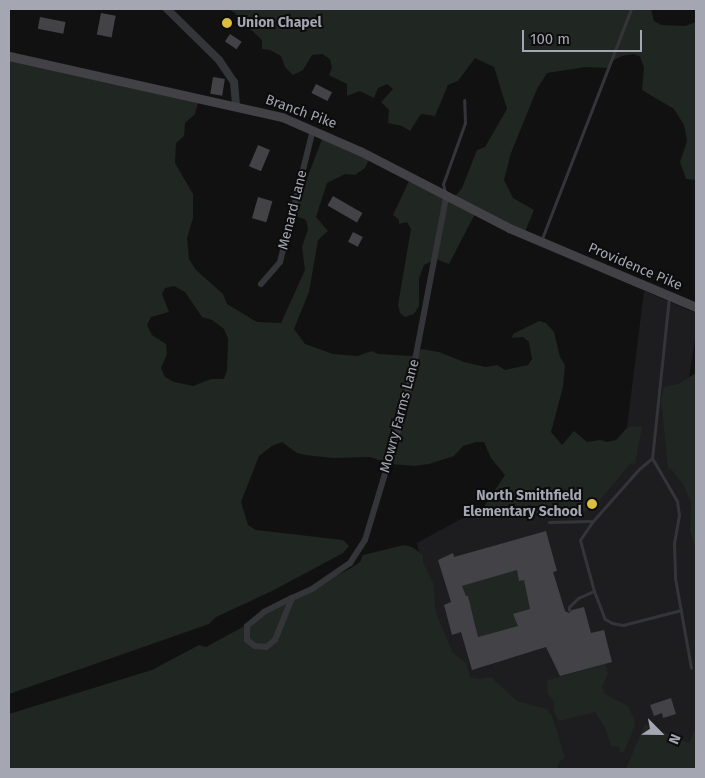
<!DOCTYPE html>
<html>
<head>
<meta charset="utf-8">
<style>
	body { margin:0 }
	#map { position:relative; width:705px; height:778px; overflow:hidden; background:#111112; font-family:"Fira Sans",sans-serif }
	div>[style] { position:absolute }
	[style*='--x'] { left:calc(var(--x)*1px); top:calc(var(--y)*1px); width:calc(var(--w)*1px); rotate:calc(var(--a)*1deg) }
	.built>* { inset:0; background:#1d1d1f }
	.green>* { inset:0; background:#202621 }
	.building>* { inset:0; background:#434347; transform-origin:0 0 }
	.service>* { height:3px; margin:-1.5px; padding:0 1.5px; transform-origin:1.5px; border-radius:1.5px; background:#343539 }
	.minor>* { height:6px; margin:-3px; padding:0 3px; transform-origin:3px; border-radius:3px; background:#343539 }
	.tertiary>* { height:8px; margin:-4px; padding:0 4px; transform-origin:4px; border-radius:4px; background:#343539 }
	.secondary>* { height:9px; margin:-4.5px; padding:0 4.5px; transform-origin:4.5px; border-radius:4.5px; background:#414146 }
	.dots>* { width:14px; height:14px; translate:-50% -50%; box-sizing:border-box; border:2px solid #0c0c0d; border-radius:50% }
	span { translate:-50% -50%; white-space:nowrap; text-align:center; line-height:1.15; -webkit-text-stroke:4px #0c0c0d; paint-order:stroke }
	.poi-label { font-size:14px; color:#a4a6b1; font-weight:700 }
	.left { translate:0 -50%; text-align:left }
	.right { translate:-100% -50%; text-align:right }
	.street-label { font-size:14px; color:#a4a6b1 }
	.frame { position:absolute; inset:0; border:10px solid #a4a6b1; pointer-events:none }
	.north { position:absolute; left:635px; top:708px; width:50px; height:50px; -webkit-text-stroke:4px #0c0c0d; paint-order:stroke; rotate:113deg; font-size:14px; font-weight:700; line-height:20px; text-align:center; color:#a4a6b1 }
	.north::after { content:''; display:block; margin:auto; width:18px; height:22px; background:#a4a6b1; clip-path:polygon(50% 0,100% 100%,50% 72%,0 100%) }
	.scale { position:absolute; left:522px; top:30px; width:120px; height:22px; box-sizing:border-box; border:2px solid #a4a6b1; border-top:0; padding-left:6px; font-size:15px; line-height:18px; white-space:nowrap; color:#a4a6b1; -webkit-text-stroke:4px #0c0c0d; paint-order:stroke }
</style>
</head>
<body>
<div id="map">
	<div class="built">
		<div style="clip-path:polygon(644px 291px,696px 313px,696px 333px,678px 448px,696px 454px,696px 769px,543px 769px,443px 663px,417px 543px,560px 465px,624px 451px)"></div>
	</div>
	<div class="green">
		<div style="clip-path:polygon(228px 9px,651px 9px,654px 21px,661px 25px,685px 26px,696px 22px,696px 180px,686px 179px,680px 162px,687px 141px,684px 125px,674px 109px,642px 90px,644px 68px,640px 56px,633px 54px,622px 56px,612px 61px,607px 68px,585px 67px,547px 73px,537px 89px,511px 153px,504px 180px,513px 198px,534px 210px,524px 234px,476px 212px,449px 264px,436px 259px,424px 265px,419px 278px,419px 306px,414px 314px,405px 317px,400px 313px,398px 305px,411px 229px,407px 222px,399px 224px,399px 220px,393px 215px,410px 179px,452px 200px,462px 188px,477px 150px,485px 147px,507px 109px,494px 67px,475px 58px,458px 81px,448px 85px,435px 116px,421px 114px,410px 131px,402px 126px,388px 123px,389px 110px,381px 102px,393px 89px,387px 84px,378px 88px,374px 98px,360px 91px,347px 96px,347px 84px,329px 75px,332px 68px,330px 59px,322px 54px,312px 55px,303px 70px,293px 75px,285px 67px,281px 56px,270px 50px,262px 49px,262px 40px,246px 25px,239px 22px,235px 13px)"></div>
		<div style="clip-path:polygon(evenodd,9px 56px,199px 98px,195px 114px,185px 123px,184px 136px,176px 143px,175px 163px,193px 194px,193px 218px,187px 238px,189px 259px,196px 270px,223px 294px,227px 304px,257px 322px,281px 323px,305px 270px,302px 247px,308px 229px,306px 220px,293px 215px,324px 134px,370px 157px,365px 168px,355px 175px,345px 174px,327px 183px,316px 217px,328px 231px,318px 240px,309px 292px,294px 329px,305px 344px,333px 354px,357px 356px,372px 351px,378px 354px,411px 356px,421px 349px,439px 352px,464px 362px,486px 367px,497px 365px,505px 370px,528px 365px,532px 359px,529px 342px,523px 337px,512px 338px,513px 334px,539px 321px,546px 323px,554px 332px,560px 357px,565px 365px,563px 387px,551px 432px,562px 445px,574px 431px,587px 442px,600px 440px,607px 442px,616px 440px,626px 429px,633px 426px,642px 427px,635px 464px,631px 463px,592px 509px,583px 512px,537px 513px,528px 509px,491px 519px,484px 510px,485px 505px,505px 475px,491px 458px,484px 442px,476px 442px,463px 446px,454px 456px,429px 464px,414px 466px,390px 464px,370px 457px,333px 458px,305px 455px,297px 453px,282px 442px,272px 446px,259px 456px,241px 502px,248px 525px,256px 530px,343px 540px,349px 546px,343px 553px,272px 591px,216px 617px,209px 624px,9px 694px,9px 56px,174px 286px,185px 292px,202px 317px,212px 320px,224px 329px,228px 339px,227px 370px,224px 379px,211px 379px,193px 386px,174px 382px,165px 377px,161px 368px,167px 354px,166px 344px,152px 335px,147px 325px,151px 317px,169px 312px,162px 294px,165px 288px,174px 286px)"></div>
		<div style="clip-path:polygon(696px 373px,696px 551px,690px 530px,691px 503px,683px 484px,671px 469px,668px 468px,661px 400px,664px 387px,678px 384px)"></div>
		<div style="clip-path:polygon(404px 545px,412px 547px,423px 555px,423px 562px,434px 585px,435px 607px,438px 618px,453px 653px,467px 664px,470px 677px,479px 679px,491px 677px,517px 701px,547px 709px,552px 716px,565px 758px,560px 761px,557px 767px,560px 769px,9px 769px,9px 714px,152px 670px,199px 645px,206px 647px,351px 568px,360px 562px,363px 555px)"></div>
		<div style="clip-path:polygon(514px 557px,519px 580px,524px 580px,530px 609px,518px 626px,464px 641px,461px 632px,476px 627px,468px 597px,466px 596px,462px 586px,513px 571px)"></div>
		<div style="clip-path:polygon(606px 664px,608px 674px,602px 687px,605px 694px,628px 706px,634px 719px,635px 725px,624px 752px,620px 753px,619px 747px,611px 746px,605px 727px,595px 712px,559px 721px,553px 709px,554px 703px,547px 691px,548px 680px)"></div>
		<div style="clip-path:polygon(645px 724px,689px 743px,696px 727px,696px 769px,626px 769px)"></div>
	</div>
	<div class="building">
		<div style="left:101px;top:13px;width:15px;height:22px;rotate:11deg"></div>
		<div style="left:40px;top:17px;width:26px;height:12px;rotate:11deg"></div>
		<div style="left:230px;top:34px;width:14px;height:9px;rotate:34deg"></div>
		<div style="left:213px;top:77px;width:12px;height:17px;rotate:9deg"></div>
		<div style="left:316px;top:84px;width:18px;height:10px;rotate:27deg"></div>
		<div style="left:258px;top:145px;width:13px;height:23px;rotate:23deg"></div>
		<div style="left:333px;top:196px;width:34px;height:11px;rotate:30deg"></div>
		<div style="left:258px;top:197px;width:15px;height:22px;rotate:16deg"></div>
		<div style="left:353px;top:232px;width:11px;height:11px;rotate:27deg"></div>
		<div style="clip-path:polygon(evenodd,546px 531px,557px 571px,553px 572px,565px 611px,569px 613px,572px 610px,584px 607px,591px 633px,604px 630px,612px 662px,560px 676px,546px 647px,472px 670px,461px 632px,452px 635px,444px 605px,451px 602px,438px 560px,453px 553px,454px 557px,546px 531px,517px 570px,519px 581px,524px 580px,530px 609px,513px 614px,518px 626px,478px 637px,468px 596px,466px 596px,462px 586px,517px 570px)"></div>
		<div style="clip-path:polygon(671px 698px,676px 714px,663px 718px,662px 713px,654px 716px,650px 705px)"></div>
	</div>
	<div class="service">
		<div style="--x:445;--y:192;--w:8;--a:-104"></div>
		<div style="--x:443;--y:184;--w:65;--a:-70.2"></div>
		<div style="--x:465;--y:123;--w:23;--a:-92"></div>
		<div style="--x:541;--y:241;--w:249;--a:-68.8"></div>
		<div style="--x:669;--y:297;--w:162;--a:96"></div>
		<div style="--x:652;--y:458;--w:50;--a:59.8"></div>
		<div style="--x:677;--y:501;--w:14;--a:82"></div>
		<div style="--x:679;--y:515;--w:29;--a:100"></div>
		<div style="--x:674;--y:544;--w:34;--a:88"></div>
		<div style="--x:675;--y:578;--w:91;--a:79.9"></div>
		<div style="--x:549;--y:522;--w:43;--a:-1.3"></div>
		<div style="--x:594;--y:591;--w:53;--a:-105.4"></div>
		<div style="--x:580;--y:540;--w:23;--a:-56"></div>
		<div style="--x:593;--y:521;--w:69;--a:-48.5"></div>
		<div style="--x:639;--y:469;--w:17;--a:-40"></div>
		<div style="--x:569;--y:610;--w:3;--a:-90"></div>
		<div style="--x:569;--y:607;--w:13;--a:-45"></div>
		<div style="--x:578;--y:598;--w:17;--a:-24"></div>
		<div style="--x:594;--y:591;--w:30;--a:69"></div>
		<div style="--x:605;--y:619;--w:8;--a:30"></div>
		<div style="--x:612;--y:623;--w:11;--a:10"></div>
		<div style="--x:623;--y:625;--w:60;--a:-14.5"></div>
	</div>
	<div class="minor">
		<div style="--x:261;--y:284;--w:29;--a:-49"></div>
		<div style="--x:280;--y:262;--w:136;--a:-76"></div>
		<div style="--x:292;--y:598;--w:45;--a:112"></div>
		<div style="--x:275;--y:640;--w:11;--a:142"></div>
		<div style="--x:266;--y:647;--w:11;--a:-175"></div>
		<div style="--x:255;--y:646;--w:10;--a:-143"></div>
		<div style="--x:247;--y:640;--w:14;--a:-90"></div>
		<div style="--x:247;--y:626;--w:22;--a:-39"></div>
		<div style="--x:264;--y:612;--w:31;--a:-27"></div>
		<div style="--x:292;--y:598;--w:22;--a:-24"></div>
		<div style="--x:312;--y:589;--w:46;--a:-34.4"></div>
		<div style="--x:350;--y:563;--w:27;--a:-57"></div>
		<div style="--x:365;--y:540;--w:121;--a:-73.2"></div>
		<div style="--x:400;--y:424;--w:71;--a:-76.9"></div>
		<div style="--x:416;--y:355;--w:161;--a:-79.2"></div>
	</div>
	<div class="tertiary">
		<div style="--x:167;--y:9;--w:73;--a:44.4"></div>
		<div style="--x:219;--y:60;--w:27;--a:56"></div>
		<div style="--x:234;--y:82;--w:24;--a:85"></div>
	</div>
	<div class="secondary">
		<div style="--x:9;--y:56;--w:280;--a:12.6"></div>
		<div style="--x:282;--y:117;--w:85;--a:23.6"></div>
		<div style="--x:360;--y:151;--w:168;--a:27.3"></div>
		<div style="--x:509;--y:228;--w:203;--a:22.9"></div>
	</div>
	<div class="dots">
		<div style="left:227px;top:23px;background:#dbbd40"></div>
		<div style="left:592px;top:504px;background:#dbbd40"></div>
	</div>
	<div class="poi-label">
		<span class="left" style="left:237px;top:23px">Union Chapel</span>
		<span class="right" style="left:582px;top:504px">North Smithfield<br>Elementary School</span>
	</div>
	<div class="street-label">
		<span style="left:301px;top:112px;rotate:20deg">Branch Pike</span>
		<span style="left:293px;top:210px;rotate:-76deg">Menard Lane</span>
		<span style="left:635px;top:267px;rotate:23deg">Providence Pike</span>
		<span style="left:400px;top:416px;rotate:-75deg">Mowry Farms Lane</span>
	</div>
	<div class="frame"></div>
	<div class="north">N</div>
	<div class="scale">100 m</div>
</div>
</body>
</html>
